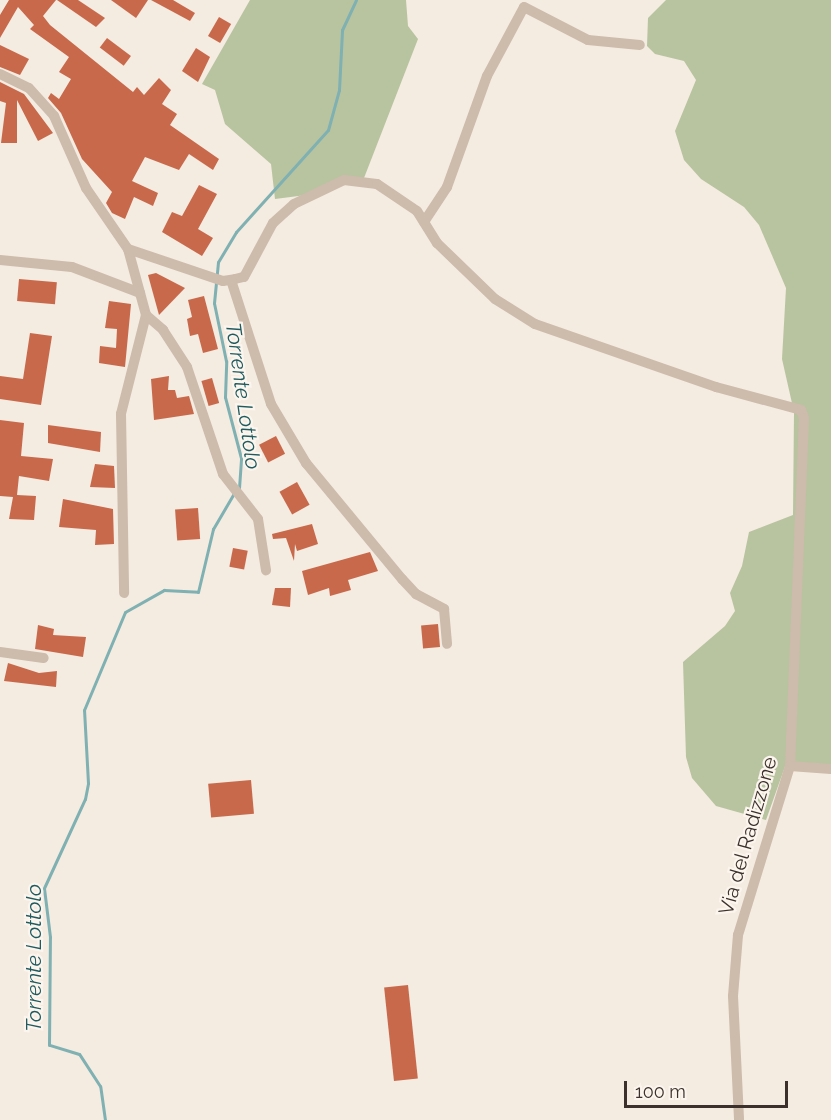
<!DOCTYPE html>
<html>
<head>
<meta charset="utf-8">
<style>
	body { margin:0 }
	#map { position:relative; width:831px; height:1120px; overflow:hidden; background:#f4ebe1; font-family:Raleway,sans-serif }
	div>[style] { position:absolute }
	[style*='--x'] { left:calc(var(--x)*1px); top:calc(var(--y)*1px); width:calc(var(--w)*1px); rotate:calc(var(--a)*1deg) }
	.green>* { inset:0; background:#b8c4a0 }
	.stream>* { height:3px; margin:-1.5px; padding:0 1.5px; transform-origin:1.5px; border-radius:1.5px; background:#7fb0b2 }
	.building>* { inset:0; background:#c8694b; transform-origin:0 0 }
	.street>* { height:10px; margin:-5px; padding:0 5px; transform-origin:5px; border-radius:5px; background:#cdbbac }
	span { translate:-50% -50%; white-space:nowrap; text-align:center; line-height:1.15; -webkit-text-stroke:4.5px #fbf5ee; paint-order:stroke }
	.street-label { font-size:20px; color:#3b302b }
	.water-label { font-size:21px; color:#1f5a5e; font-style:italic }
	.scale { position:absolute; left:624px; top:1081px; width:164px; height:27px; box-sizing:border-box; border:3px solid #3b302b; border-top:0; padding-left:8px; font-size:18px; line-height:21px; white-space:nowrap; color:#3b302b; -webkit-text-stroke:4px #fbf5ee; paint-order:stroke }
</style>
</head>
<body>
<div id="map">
	<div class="green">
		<div style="clip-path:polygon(250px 0,406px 0,408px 26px,418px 39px,364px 178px,314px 194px,275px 199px,271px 164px,225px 124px,215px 90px,202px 84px)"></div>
		<div style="clip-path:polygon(666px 0,831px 0,831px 766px,787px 761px,766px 820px,716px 806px,692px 778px,686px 757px,683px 662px,725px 626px,735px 611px,730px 593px,742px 566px,749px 532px,793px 515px,794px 412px,782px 359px,786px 288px,759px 225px,744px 207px,701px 179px,684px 160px,675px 131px,696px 80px,684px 61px,655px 54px,647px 46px,648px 18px)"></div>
	</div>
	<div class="stream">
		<div style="--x:239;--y:488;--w:30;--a:-86"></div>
		<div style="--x:241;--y:458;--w:63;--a:-104.7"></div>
		<div style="--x:225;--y:397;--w:36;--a:-88"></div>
		<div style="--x:226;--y:361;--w:59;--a:-101.7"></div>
		<div style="--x:214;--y:303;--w:41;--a:-84.4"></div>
		<div style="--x:218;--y:262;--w:35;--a:-59"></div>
		<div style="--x:236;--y:232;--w:137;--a:-48"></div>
		<div style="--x:328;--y:130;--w:41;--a:-74.6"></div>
		<div style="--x:339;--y:90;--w:60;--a:-87.1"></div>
		<div style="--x:342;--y:30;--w:33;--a:-65"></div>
		<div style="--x:105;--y:1120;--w:34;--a:-98"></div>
		<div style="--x:100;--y:1086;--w:38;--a:-123"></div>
		<div style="--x:79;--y:1054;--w:31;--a:-163"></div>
		<div style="--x:49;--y:1045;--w:108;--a:-89.5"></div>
		<div style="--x:50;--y:937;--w:49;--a:-97"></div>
		<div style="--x:44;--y:888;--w:98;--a:-65.3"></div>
		<div style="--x:85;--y:799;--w:16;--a:-79"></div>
		<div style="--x:88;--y:783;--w:73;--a:-93.1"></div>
		<div style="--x:84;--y:710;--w:106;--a:-67.3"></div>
		<div style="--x:125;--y:612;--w:45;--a:-29.4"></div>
		<div style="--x:164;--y:590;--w:34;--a:3"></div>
		<div style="--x:198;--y:592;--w:65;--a:-76.6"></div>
		<div style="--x:213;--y:529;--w:42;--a:-59.7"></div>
	</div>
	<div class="building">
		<div style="clip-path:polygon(9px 0,56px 0,43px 16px,50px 25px,133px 92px,137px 87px,144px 95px,159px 78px,171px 90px,162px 104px,177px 114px,170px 125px,219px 159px,213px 170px,189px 154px,179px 170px,145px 157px,132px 181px,158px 193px,153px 206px,134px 197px,125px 219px,112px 213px,106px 203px,112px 192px,82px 159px,61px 113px,48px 98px,51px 93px,59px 99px,71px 79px,59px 72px,69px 57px,30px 29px,34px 25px,18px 7px,0 38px,0 15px)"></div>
		<div style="clip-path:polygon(57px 0,78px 0,105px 18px,96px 27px)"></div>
		<div style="clip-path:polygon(111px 0,148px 0,136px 18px)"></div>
		<div style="clip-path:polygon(151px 0,173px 0,195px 13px,190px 21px)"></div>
		<div style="left:219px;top:17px;width:14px;height:22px;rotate:30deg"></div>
		<div style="left:107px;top:38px;width:30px;height:12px;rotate:37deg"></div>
		<div style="clip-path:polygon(0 45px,29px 59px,20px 75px,0 67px)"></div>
		<div style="clip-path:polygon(196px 48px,210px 57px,198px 82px,182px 71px)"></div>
		<div style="clip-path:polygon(0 82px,24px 94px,53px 133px,38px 141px,17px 100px,17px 143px,1px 143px,6px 103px,0 101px)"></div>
		<div style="clip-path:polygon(199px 185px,217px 194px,198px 229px,213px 238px,202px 256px,162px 232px,172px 212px,182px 216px)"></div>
		<div style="clip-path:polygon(156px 273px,185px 288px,159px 315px,148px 275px)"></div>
		<div style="left:19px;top:279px;width:38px;height:22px;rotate:5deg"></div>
		<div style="clip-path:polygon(204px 296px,218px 349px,203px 353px,198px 334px,190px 336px,187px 319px,192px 317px,188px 300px)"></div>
		<div style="clip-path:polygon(109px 301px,131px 304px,125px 367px,99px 363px,100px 346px,116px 348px,117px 329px,105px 328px)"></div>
		<div style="clip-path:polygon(30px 333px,52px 336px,41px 405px,0 399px,0 376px,23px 379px)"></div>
		<div style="clip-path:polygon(169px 376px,168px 390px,175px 390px,177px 398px,189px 396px,194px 414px,154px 420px,151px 379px)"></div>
		<div style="left:212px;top:378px;width:26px;height:11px;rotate:74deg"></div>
		<div style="clip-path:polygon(0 420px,24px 423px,21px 456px,53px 459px,49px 481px,19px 476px,17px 495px,36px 496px,34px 520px,9px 519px,13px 497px,0 496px)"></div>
		<div style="clip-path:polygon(48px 425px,101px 432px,100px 452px,48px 443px)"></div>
		<div style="left:276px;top:436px;width:20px;height:19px;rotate:63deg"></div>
		<div style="clip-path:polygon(95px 464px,114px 466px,115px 488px,90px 487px)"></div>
		<div style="left:297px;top:482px;width:26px;height:20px;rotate:61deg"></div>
		<div style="clip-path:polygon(63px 499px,113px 509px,114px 544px,95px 545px,96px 530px,59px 527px)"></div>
		<div style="left:198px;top:508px;width:31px;height:23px;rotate:86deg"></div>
		<div style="clip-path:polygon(312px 524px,318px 544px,297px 551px,295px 544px,294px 561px,286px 538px,273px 539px,272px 534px)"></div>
		<div style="left:233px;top:548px;width:15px;height:19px;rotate:11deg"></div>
		<div style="clip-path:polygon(370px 552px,378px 571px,348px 580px,351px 590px,330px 596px,329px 588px,308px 595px,302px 571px)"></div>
		<div style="clip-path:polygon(275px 588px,291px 588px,290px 607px,272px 605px)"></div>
		<div style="left:438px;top:624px;width:23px;height:17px;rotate:85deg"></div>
		<div style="clip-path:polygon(38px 625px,54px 629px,53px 635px,86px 637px,83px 657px,35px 649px)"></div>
		<div style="clip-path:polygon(8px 663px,39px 673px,57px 671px,56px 687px,4px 681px)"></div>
		<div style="left:251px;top:780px;width:34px;height:43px;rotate:85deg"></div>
		<div style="left:408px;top:985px;width:94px;height:24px;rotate:84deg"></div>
	</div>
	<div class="street">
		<div style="--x:0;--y:74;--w:32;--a:26"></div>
		<div style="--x:29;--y:88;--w:38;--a:48"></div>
		<div style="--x:54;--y:116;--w:79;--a:66"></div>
		<div style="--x:86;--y:188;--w:74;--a:55.5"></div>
		<div style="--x:128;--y:249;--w:68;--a:74.7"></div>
		<div style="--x:146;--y:315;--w:102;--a:104.2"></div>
		<div style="--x:121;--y:414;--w:179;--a:89"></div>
		<div style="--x:424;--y:222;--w:42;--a:-56.7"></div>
		<div style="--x:447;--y:187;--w:118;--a:-70.2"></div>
		<div style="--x:487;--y:76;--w:78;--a:-61.8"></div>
		<div style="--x:524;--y:7;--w:72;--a:27.3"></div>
		<div style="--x:588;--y:40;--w:52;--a:5.5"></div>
		<div style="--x:128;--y:249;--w:100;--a:18.6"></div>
		<div style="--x:223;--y:281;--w:12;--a:-9"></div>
		<div style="--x:235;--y:279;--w:9;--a:-13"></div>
		<div style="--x:244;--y:277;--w:61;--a:-61.8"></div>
		<div style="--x:273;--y:223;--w:28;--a:-42"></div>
		<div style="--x:294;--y:204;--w:55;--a:-25.6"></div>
		<div style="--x:344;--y:180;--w:33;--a:7"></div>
		<div style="--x:377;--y:184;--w:48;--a:34"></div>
		<div style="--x:417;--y:211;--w:38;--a:58"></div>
		<div style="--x:437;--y:243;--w:81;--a:44"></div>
		<div style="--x:495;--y:299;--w:47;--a:32"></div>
		<div style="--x:535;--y:324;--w:192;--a:19.2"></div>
		<div style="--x:716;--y:387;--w:88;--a:15.1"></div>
		<div style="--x:801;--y:410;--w:9;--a:69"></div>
		<div style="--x:804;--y:418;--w:348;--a:92.3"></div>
		<div style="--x:790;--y:766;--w:177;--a:107.1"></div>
		<div style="--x:738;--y:935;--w:61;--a:94.7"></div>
		<div style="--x:733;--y:996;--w:124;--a:87.2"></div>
		<div style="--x:0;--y:260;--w:72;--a:5.6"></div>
		<div style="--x:72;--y:267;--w:73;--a:20.9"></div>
		<div style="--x:231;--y:280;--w:130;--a:72.1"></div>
		<div style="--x:271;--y:404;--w:69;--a:59.3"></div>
		<div style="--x:306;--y:463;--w:151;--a:50.4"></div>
		<div style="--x:402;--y:579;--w:21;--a:47"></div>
		<div style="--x:416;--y:594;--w:32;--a:28"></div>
		<div style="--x:444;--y:609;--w:35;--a:85"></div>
		<div style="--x:146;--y:315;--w:23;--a:41"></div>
		<div style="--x:163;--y:330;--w:44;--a:57"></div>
		<div style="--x:187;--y:367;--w:113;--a:71.4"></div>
		<div style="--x:223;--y:474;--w:57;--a:52.1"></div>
		<div style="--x:258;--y:519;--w:52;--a:81.1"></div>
		<div style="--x:0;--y:652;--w:44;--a:7.8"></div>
		<div style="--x:790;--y:766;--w:41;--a:4.2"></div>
	</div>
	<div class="street-label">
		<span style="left:748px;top:836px;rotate:-74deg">Via del Radizzone</span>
	</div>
	<div class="water-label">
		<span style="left:243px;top:396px;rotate:82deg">Torrente Lottolo</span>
		<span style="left:34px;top:958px;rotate:-90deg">Torrente Lottolo</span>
	</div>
	<div class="scale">100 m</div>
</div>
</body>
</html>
